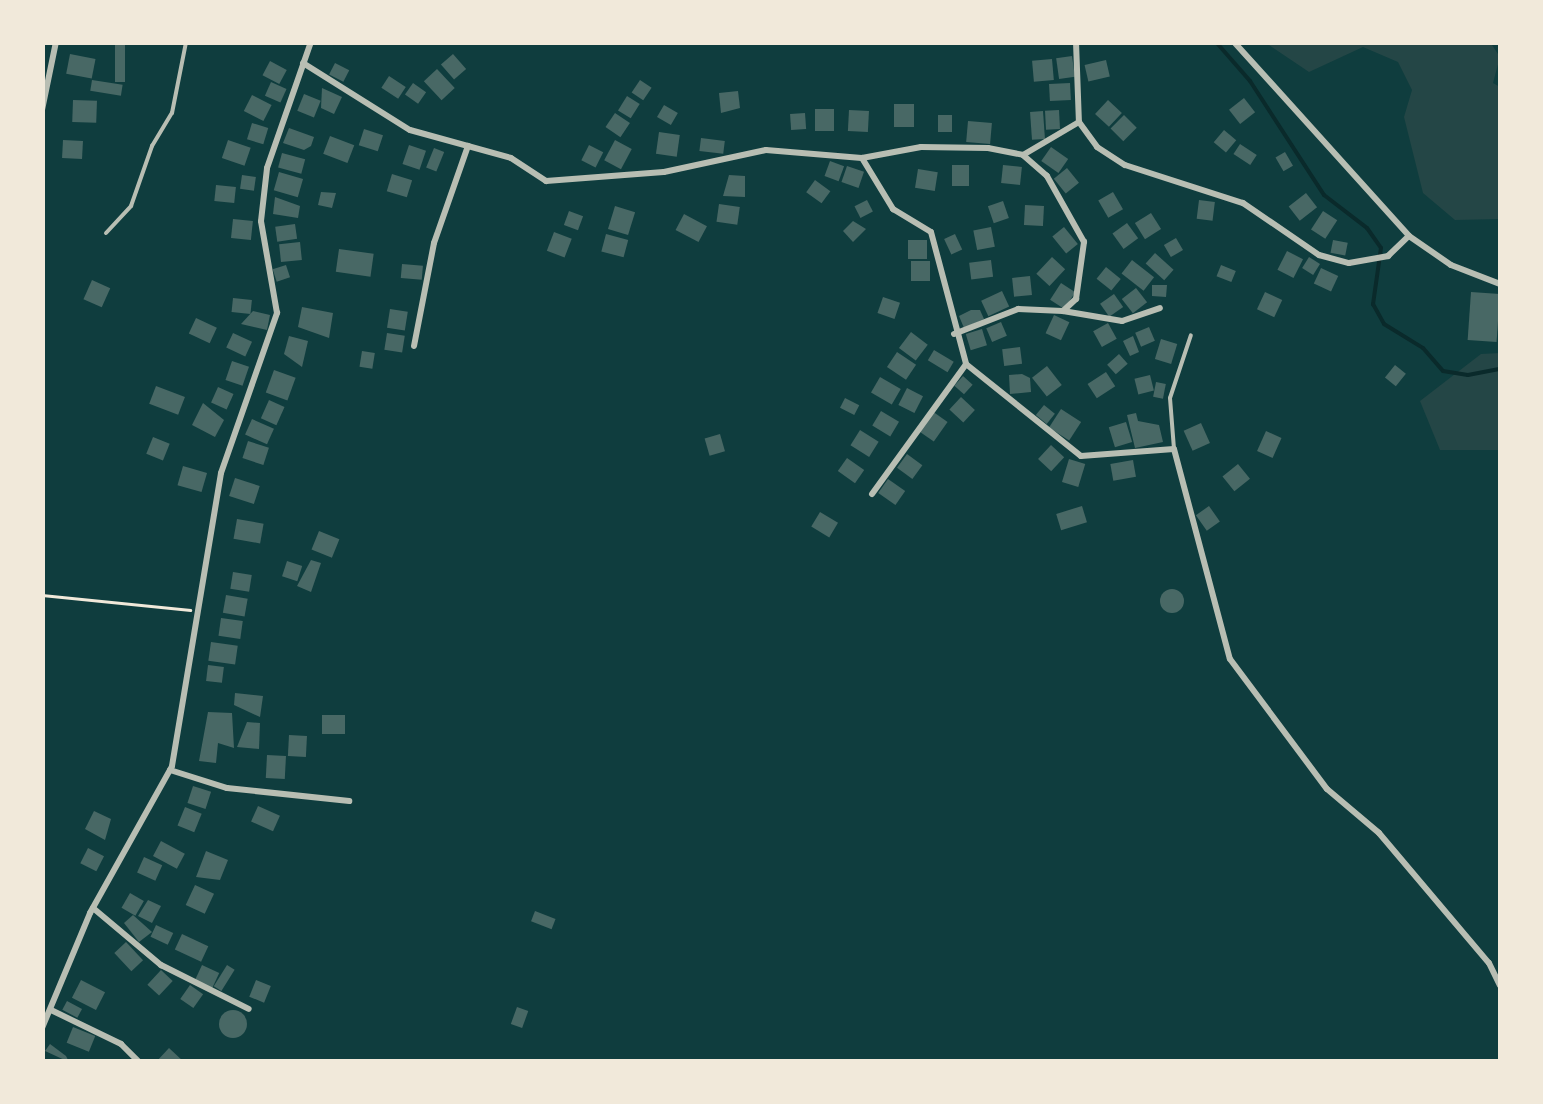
<!DOCTYPE html>
<html>
<head>
<meta charset="utf-8">
<style>
	body { margin:0 }
	#map { position:relative; width:1543px; height:1104px; overflow:hidden; background:#0f3d3e; font-family:"PT Sans Narrow",sans-serif }
	div>[style] { position:absolute }
	[style*='--x'] { left:calc(var(--x)*1px); top:calc(var(--y)*1px); width:calc(var(--w)*1px); rotate:calc(var(--a)*1deg) }
	.green>* { inset:0; background:#244646 }
	.stream>* { height:4px; margin:-2px; padding:0 2px; transform-origin:2px; border-radius:2px; background:#0a2a2b }
	.building>* { inset:0; background:#486865; transform-origin:0 0 }
	.round { border-radius:50% }
	.path>* { height:2.5px; margin:-1.25px; padding:0 1.25px; transform-origin:1.25px; border-radius:1.25px; background:#f1e9da }
	.service>* { height:4px; margin:-2px; padding:0 2px; transform-origin:2px; border-radius:2px; background:#b8beb3 }
	.minor>* { height:6px; margin:-3px; padding:0 3px; transform-origin:3px; border-radius:3px; background:#b8beb3 }
	span { translate:-50% -50%; white-space:nowrap; text-align:center; line-height:1.15; -webkit-text-stroke:8px #f1e9da; paint-order:stroke }
	.frame { position:absolute; inset:0; border:45px solid #f1e9da; pointer-events:none }
</style>
</head>
<body>
<div id="map">
	<div class="green">
		<div style="clip-path:polygon(1266px 43px,1492px 45px,1500px 57px,1493px 83px,1500px 87px,1500px 219px,1455px 220px,1423px 193px,1404px 117px,1412px 90px,1398px 62px,1363px 47px,1309px 72px)"></div>
		<div style="clip-path:polygon(1500px 353px,1500px 450px,1440px 450px,1420px 401px,1481px 354px)"></div>
	</div>
	<div class="stream">
		<div style="--x:1216;--y:42;--w:52;--a:48.9"></div>
		<div style="--x:1250;--y:81;--w:136;--a:57"></div>
		<div style="--x:1324;--y:195;--w:54;--a:37.5"></div>
		<div style="--x:1367;--y:228;--w:24;--a:55"></div>
		<div style="--x:1381;--y:248;--w:57;--a:98.1"></div>
		<div style="--x:1373;--y:304;--w:23;--a:61"></div>
		<div style="--x:1384;--y:324;--w:46;--a:31.6"></div>
		<div style="--x:1423;--y:348;--w:30;--a:49"></div>
		<div style="--x:1443;--y:371;--w:25;--a:9"></div>
		<div style="--x:1468;--y:375;--w:33;--a:-11"></div>
	</div>
	<div class="building">
		<div style="left:115px;top:42px;width:10px;height:40px"></div>
		<div style="left:70px;top:54px;width:26px;height:20px;rotate:11deg"></div>
		<div style="left:453px;top:54px;width:20px;height:16px;rotate:49deg"></div>
		<div style="left:1072px;top:56px;width:21px;height:16px;rotate:82deg"></div>
		<div style="left:1052px;top:59px;width:21px;height:20px;rotate:85deg"></div>
		<div style="left:1106px;top:60px;width:17px;height:22px;rotate:77deg"></div>
		<div style="left:270px;top:61px;width:19px;height:16px;rotate:28deg"></div>
		<div style="left:335px;top:63px;width:16px;height:13px;rotate:27deg"></div>
		<div style="left:437px;top:69px;width:26px;height:18px;rotate:47deg"></div>
		<div style="left:389px;top:76px;width:20px;height:14px;rotate:33deg"></div>
		<div style="left:92px;top:80px;width:31px;height:11px;rotate:9deg"></div>
		<div style="left:640px;top:80px;width:14px;height:15px;rotate:34deg"></div>
		<div style="left:271px;top:82px;width:17px;height:15px;rotate:24deg"></div>
		<div style="left:413px;top:83px;width:16px;height:14px;rotate:35deg"></div>
		<div style="left:1070px;top:83px;width:17px;height:21px;rotate:87deg"></div>
		<div style="clip-path:polygon(322px 88px,342px 97px,334px 114px,321px 108px)"></div>
		<div style="clip-path:polygon(738px 91px,740px 108px,721px 113px,719px 93px)"></div>
		<div style="left:304px;top:94px;width:18px;height:18px;rotate:22deg"></div>
		<div style="left:252px;top:95px;width:22px;height:18px;rotate:27deg"></div>
		<div style="left:627px;top:96px;width:15px;height:17px;rotate:32deg"></div>
		<div style="left:1244px;top:98px;width:18px;height:19px;rotate:52deg"></div>
		<div style="left:73px;top:100px;width:24px;height:22px;rotate:2deg"></div>
		<div style="left:1108px;top:100px;width:19px;height:19px;rotate:43deg"></div>
		<div style="left:894px;top:104px;width:20px;height:23px"></div>
		<div style="left:664px;top:105px;width:16px;height:14px;rotate:30deg"></div>
		<div style="left:815px;top:109px;width:19px;height:22px"></div>
		<div style="left:849px;top:110px;width:20px;height:21px;rotate:3deg"></div>
		<div style="left:1059px;top:110px;width:19px;height:14px;rotate:87deg"></div>
		<div style="left:1043px;top:111px;width:28px;height:13px;rotate:86deg"></div>
		<div style="left:615px;top:113px;width:18px;height:17px;rotate:34deg"></div>
		<div style="left:805px;top:113px;width:16px;height:15px;rotate:86deg"></div>
		<div style="left:938px;top:115px;width:14px;height:17px"></div>
		<div style="left:1124px;top:115px;width:18px;height:19px;rotate:45deg"></div>
		<div style="left:968px;top:121px;width:24px;height:21px;rotate:5deg"></div>
		<div style="left:252px;top:123px;width:17px;height:17px;rotate:17deg"></div>
		<div style="clip-path:polygon(289px 128px,314px 137px,311px 146px,304px 150px,283px 143px)"></div>
		<div style="left:364px;top:129px;width:20px;height:17px;rotate:18deg"></div>
		<div style="left:1224px;top:130px;width:16px;height:16px;rotate:40deg"></div>
		<div style="left:659px;top:132px;width:21px;height:22px;rotate:8deg"></div>
		<div style="left:330px;top:136px;width:26px;height:19px;rotate:21deg"></div>
		<div style="left:701px;top:138px;width:24px;height:13px;rotate:7deg"></div>
		<div style="left:63px;top:140px;width:20px;height:18px;rotate:3deg"></div>
		<div style="left:228px;top:140px;width:24px;height:19px;rotate:19deg"></div>
		<div style="left:615px;top:140px;width:19px;height:23px;rotate:28deg"></div>
		<div style="left:1240px;top:144px;width:20px;height:12px;rotate:33deg"></div>
		<div style="left:409px;top:145px;width:18px;height:20px;rotate:19deg"></div>
		<div style="left:589px;top:145px;width:16px;height:17px;rotate:27deg"></div>
		<div style="left:1051px;top:147px;width:21px;height:17px;rotate:35deg"></div>
		<div style="left:434px;top:148px;width:11px;height:21px;rotate:22deg"></div>
		<div style="left:1285px;top:152px;width:16px;height:11px;rotate:60deg"></div>
		<div style="left:282px;top:153px;width:24px;height:15px;rotate:15deg"></div>
		<div style="left:830px;top:161px;width:15px;height:16px;rotate:20deg"></div>
		<div style="left:952px;top:165px;width:17px;height:21px"></div>
		<div style="left:1003px;top:165px;width:19px;height:18px;rotate:6deg"></div>
		<div style="left:847px;top:166px;width:18px;height:17px;rotate:19deg"></div>
		<div style="left:1067px;top:168px;width:19px;height:17px;rotate:51deg"></div>
		<div style="left:918px;top:169px;width:20px;height:19px;rotate:9deg"></div>
		<div style="left:279px;top:172px;width:25px;height:19px;rotate:16deg"></div>
		<div style="left:392px;top:174px;width:21px;height:18px;rotate:17deg"></div>
		<div style="left:242px;top:175px;width:14px;height:14px;rotate:8deg"></div>
		<div style="clip-path:polygon(729px 175px,745px 176px,745px 197px,723px 196px)"></div>
		<div style="left:815px;top:180px;width:19px;height:15px;rotate:36deg"></div>
		<div style="left:216px;top:185px;width:20px;height:16px;rotate:6deg"></div>
		<div style="clip-path:polygon(321px 192px,336px 193px,332px 208px,318px 205px)"></div>
		<div style="left:1113px;top:192px;width:20px;height:17px;rotate:60deg"></div>
		<div style="left:1306px;top:193px;width:18px;height:22px;rotate:52deg"></div>
		<div style="clip-path:polygon(275px 197px,300px 206px,298px 218px,273px 214px)"></div>
		<div style="left:867px;top:200px;width:13px;height:14px;rotate:63deg"></div>
		<div style="left:1199px;top:200px;width:16px;height:19px;rotate:7deg"></div>
		<div style="left:1003px;top:201px;width:18px;height:16px;rotate:71deg"></div>
		<div style="left:719px;top:204px;width:21px;height:18px;rotate:8deg"></div>
		<div style="left:1025px;top:205px;width:19px;height:20px;rotate:3deg"></div>
		<div style="left:615px;top:206px;width:21px;height:24px;rotate:17deg"></div>
		<div style="left:569px;top:211px;width:15px;height:15px;rotate:20deg"></div>
		<div style="left:1323px;top:211px;width:17px;height:22px;rotate:33deg"></div>
		<div style="left:1151px;top:213px;width:19px;height:19px;rotate:58deg"></div>
		<div style="left:684px;top:214px;width:26px;height:18px;rotate:28deg"></div>
		<div style="left:233px;top:219px;width:20px;height:19px;rotate:6deg"></div>
		<div style="clip-path:polygon(853px 221px,866px 229px,853px 242px,843px 231px)"></div>
		<div style="left:1127px;top:223px;width:19px;height:18px;rotate:54deg"></div>
		<div style="left:295px;top:224px;width:15px;height:20px;rotate:82deg"></div>
		<div style="left:991px;top:227px;width:20px;height:18px;rotate:79deg"></div>
		<div style="left:1064px;top:227px;width:22px;height:15px;rotate:51deg"></div>
		<div style="left:554px;top:232px;width:19px;height:20px;rotate:21deg"></div>
		<div style="left:606px;top:234px;width:23px;height:18px;rotate:15deg"></div>
		<div style="left:955px;top:234px;width:17px;height:12px;rotate:65deg"></div>
		<div style="left:1176px;top:238px;width:14px;height:14px;rotate:60deg"></div>
		<div style="left:908px;top:240px;width:19px;height:19px"></div>
		<div style="left:1333px;top:240px;width:15px;height:13px;rotate:11deg"></div>
		<div style="left:300px;top:242px;width:18px;height:21px;rotate:84deg"></div>
		<div style="left:339px;top:249px;width:35px;height:23px;rotate:8deg"></div>
		<div style="left:1287px;top:251px;width:18px;height:21px;rotate:27deg"></div>
		<div style="left:1155px;top:253px;width:25px;height:14px;rotate:42deg"></div>
		<div style="left:1052px;top:257px;width:18px;height:23px;rotate:43deg"></div>
		<div style="left:1309px;top:257px;width:13px;height:13px;rotate:32deg"></div>
		<div style="left:991px;top:260px;width:17px;height:22px;rotate:83deg"></div>
		<div style="left:1132px;top:260px;width:28px;height:17px;rotate:38deg"></div>
		<div style="left:911px;top:261px;width:19px;height:20px"></div>
		<div style="left:402px;top:264px;width:21px;height:14px;rotate:5deg"></div>
		<div style="left:286px;top:265px;width:13px;height:14px;rotate:72deg"></div>
		<div style="left:1221px;top:265px;width:16px;height:12px;rotate:22deg"></div>
		<div style="left:1106px;top:267px;width:19px;height:15px;rotate:39deg"></div>
		<div style="left:1321px;top:268px;width:19px;height:17px;rotate:25deg"></div>
		<div style="left:1030px;top:276px;width:19px;height:18px;rotate:84deg"></div>
		<div style="left:92px;top:280px;width:20px;height:21px;rotate:24deg"></div>
		<div style="left:1061px;top:283px;width:17px;height:20px;rotate:33deg"></div>
		<div style="clip-path:polygon(1152px 285px,1167px 285px,1166px 297px,1152px 296px)"></div>
		<div style="left:1136px;top:288px;width:18px;height:18px;rotate:52deg"></div>
		<div style="left:1002px;top:291px;width:17px;height:23px;rotate:65deg"></div>
		<div style="left:1265px;top:292px;width:19px;height:19px;rotate:25deg"></div>
		<div style="left:1471px;top:292px;width:29px;height:48px;rotate:4deg"></div>
		<div style="left:1114px;top:294px;width:16px;height:17px;rotate:55deg"></div>
		<div style="left:883px;top:297px;width:18px;height:17px;rotate:19deg"></div>
		<div style="left:233px;top:298px;width:19px;height:14px;rotate:6deg"></div>
		<div style="clip-path:polygon(302px 307px,333px 313px,329px 338px,298px 327px)"></div>
		<div style="left:390px;top:309px;width:18px;height:19px;rotate:9deg"></div>
		<div style="clip-path:polygon(971px 310px,980px 310px,984px 319px,964px 328px,959px 316px)"></div>
		<div style="clip-path:polygon(253px 311px,270px 315px,267px 330px,241px 324px)"></div>
		<div style="left:1054px;top:315px;width:17px;height:20px;rotate:25deg"></div>
		<div style="left:196px;top:318px;width:23px;height:17px;rotate:25deg"></div>
		<div style="left:1001px;top:322px;width:15px;height:16px;rotate:67deg"></div>
		<div style="left:1108px;top:323px;width:18px;height:17px;rotate:61deg"></div>
		<div style="left:1149px;top:327px;width:15px;height:15px;rotate:67deg"></div>
		<div style="left:982px;top:329px;width:17px;height:17px;rotate:73deg"></div>
		<div style="left:911px;top:332px;width:21px;height:20px;rotate:37deg"></div>
		<div style="left:233px;top:333px;width:21px;height:16px;rotate:25deg"></div>
		<div style="left:387px;top:333px;width:18px;height:17px;rotate:9deg"></div>
		<div style="clip-path:polygon(289px 336px,308px 341px,302px 367px,284px 354px)"></div>
		<div style="clip-path:polygon(1133px 336px,1139px 352px,1130px 356px,1123px 341px)"></div>
		<div style="left:1161px;top:339px;width:17px;height:21px;rotate:17deg"></div>
		<div style="left:1020px;top:347px;width:17px;height:18px;rotate:83deg"></div>
		<div style="left:934px;top:350px;width:23px;height:12px;rotate:31deg"></div>
		<div style="left:362px;top:351px;width:13px;height:16px;rotate:9deg"></div>
		<div style="left:897px;top:352px;width:23px;height:18px;rotate:34deg"></div>
		<div style="left:1119px;top:354px;width:13px;height:16px;rotate:48deg"></div>
		<div style="left:232px;top:361px;width:18px;height:20px;rotate:19deg"></div>
		<div style="left:1395px;top:365px;width:14px;height:16px;rotate:39deg"></div>
		<div style="left:1047px;top:366px;width:24px;height:19px;rotate:52deg"></div>
		<div style="left:274px;top:370px;width:23px;height:24px;rotate:20deg"></div>
		<div style="left:1106px;top:372px;width:17px;height:22px;rotate:57deg"></div>
		<div style="clip-path:polygon(1022px 374px,1030px 378px,1031px 392px,1010px 394px,1009px 375px)"></div>
		<div style="left:1150px;top:375px;width:16px;height:16px;rotate:76deg"></div>
		<div style="left:963px;top:376px;width:13px;height:13px;rotate:42deg"></div>
		<div style="left:880px;top:377px;width:24px;height:18px;rotate:30deg"></div>
		<div style="left:1156px;top:382px;width:10px;height:15px;rotate:11deg"></div>
		<div style="left:156px;top:386px;width:31px;height:19px;rotate:21deg"></div>
		<div style="left:218px;top:387px;width:17px;height:17px;rotate:24deg"></div>
		<div style="left:907px;top:388px;width:18px;height:19px;rotate:27deg"></div>
		<div style="left:961px;top:397px;width:19px;height:17px;rotate:43deg"></div>
		<div style="left:845px;top:398px;width:16px;height:11px;rotate:27deg"></div>
		<div style="left:269px;top:400px;width:17px;height:20px;rotate:24deg"></div>
		<div style="clip-path:polygon(203px 403px,224px 420px,215px 437px,192px 425px)"></div>
		<div style="left:1044px;top:405px;width:14px;height:13px;rotate:39deg"></div>
		<div style="left:1061px;top:409px;width:24px;height:22px;rotate:33deg"></div>
		<div style="left:881px;top:411px;width:21px;height:17px;rotate:31deg"></div>
		<div style="left:932px;top:411px;width:19px;height:24px;rotate:35deg"></div>
		<div style="clip-path:polygon(1136px 413px,1138px 421px,1159px 425px,1163px 442px,1135px 448px,1127px 415px)"></div>
		<div style="left:252px;top:419px;width:24px;height:17px;rotate:24deg"></div>
		<div style="left:1126px;top:422px;width:21px;height:18px;rotate:73deg"></div>
		<div style="left:1201px;top:423px;width:22px;height:19px;rotate:66deg"></div>
		<div style="left:860px;top:430px;width:22px;height:18px;rotate:32deg"></div>
		<div style="left:1266px;top:431px;width:17px;height:22px;rotate:24deg"></div>
		<div style="left:720px;top:434px;width:18px;height:16px;rotate:74deg"></div>
		<div style="left:153px;top:437px;width:18px;height:18px;rotate:22deg"></div>
		<div style="left:248px;top:441px;width:22px;height:18px;rotate:18deg"></div>
		<div style="left:1051px;top:445px;width:18px;height:19px;rotate:43deg"></div>
		<div style="left:907px;top:454px;width:19px;height:17px;rotate:36deg"></div>
		<div style="left:847px;top:458px;width:21px;height:16px;rotate:35deg"></div>
		<div style="left:1069px;top:459px;width:17px;height:24px;rotate:17deg"></div>
		<div style="left:1133px;top:460px;width:17px;height:23px;rotate:80deg"></div>
		<div style="left:1238px;top:464px;width:19px;height:20px;rotate:51deg"></div>
		<div style="left:183px;top:466px;width:25px;height:20px;rotate:16deg"></div>
		<div style="left:235px;top:478px;width:26px;height:19px;rotate:18deg"></div>
		<div style="left:888px;top:479px;width:21px;height:17px;rotate:35deg"></div>
		<div style="left:1082px;top:506px;width:17px;height:27px;rotate:73deg"></div>
		<div style="left:1209px;top:506px;width:19px;height:16px;rotate:55deg"></div>
		<div style="left:820px;top:512px;width:21px;height:17px;rotate:31deg"></div>
		<div style="left:237px;top:519px;width:27px;height:20px;rotate:10deg"></div>
		<div style="left:319px;top:531px;width:22px;height:20px;rotate:22deg"></div>
		<div style="clip-path:polygon(311px 560px,321px 563px,311px 592px,297px 586px)"></div>
		<div style="left:287px;top:561px;width:16px;height:16px;rotate:18deg"></div>
		<div style="left:233px;top:572px;width:19px;height:17px;rotate:9deg"></div>
		<div class="round" style="left:1160px;top:589px;width:24px;height:24px"></div>
		<div style="left:226px;top:595px;width:22px;height:18px;rotate:10deg"></div>
		<div style="left:221px;top:618px;width:22px;height:18px;rotate:8deg"></div>
		<div style="left:211px;top:642px;width:27px;height:19px;rotate:8deg"></div>
		<div style="left:208px;top:665px;width:16px;height:16px;rotate:7deg"></div>
		<div style="clip-path:polygon(235px 693px,263px 696px,260px 717px,234px 705px)"></div>
		<div style="clip-path:polygon(208px 712px,232px 713px,234px 748px,218px 743px,216px 763px,199px 761px)"></div>
		<div style="left:322px;top:715px;width:23px;height:19px"></div>
		<div style="clip-path:polygon(247px 722px,260px 723px,259px 749px,237px 747px)"></div>
		<div style="left:289px;top:735px;width:18px;height:21px;rotate:3deg"></div>
		<div style="left:267px;top:755px;width:19px;height:23px;rotate:3deg"></div>
		<div style="left:193px;top:786px;width:19px;height:18px;rotate:18deg"></div>
		<div style="left:258px;top:806px;width:24px;height:17px;rotate:24deg"></div>
		<div style="left:185px;top:807px;width:18px;height:20px;rotate:22deg"></div>
		<div style="clip-path:polygon(94px 811px,111px 819px,105px 840px,85px 829px)"></div>
		<div style="left:161px;top:841px;width:27px;height:17px;rotate:28deg"></div>
		<div style="left:88px;top:848px;width:18px;height:17px;rotate:27deg"></div>
		<div style="clip-path:polygon(206px 851px,228px 860px,220px 880px,196px 877px)"></div>
		<div style="left:144px;top:857px;width:20px;height:17px;rotate:24deg"></div>
		<div style="left:195px;top:885px;width:21px;height:22px;rotate:25deg"></div>
		<div style="left:130px;top:893px;width:16px;height:17px;rotate:30deg"></div>
		<div style="clip-path:polygon(148px 900px,161px 906px,152px 923px,138px 916px)"></div>
		<div style="left:535px;top:911px;width:22px;height:11px;rotate:21deg"></div>
		<div style="clip-path:polygon(133px 915px,152px 932px,139px 942px,124px 923px)"></div>
		<div style="left:156px;top:925px;width:19px;height:13px;rotate:25deg"></div>
		<div style="left:182px;top:934px;width:29px;height:17px;rotate:25deg"></div>
		<div style="left:126px;top:942px;width:25px;height:16px;rotate:47deg"></div>
		<div style="left:202px;top:965px;width:19px;height:17px;rotate:25deg"></div>
		<div style="left:227px;top:965px;width:9px;height:25px;rotate:32deg"></div>
		<div style="left:161px;top:970px;width:16px;height:20px;rotate:43deg"></div>
		<div style="left:81px;top:980px;width:27px;height:20px;rotate:27deg"></div>
		<div style="left:256px;top:980px;width:16px;height:18px;rotate:22deg"></div>
		<div style="left:190px;top:985px;width:16px;height:17px;rotate:35deg"></div>
		<div style="left:67px;top:1001px;width:17px;height:10px;rotate:28deg"></div>
		<div style="left:517px;top:1007px;width:12px;height:18px;rotate:20deg"></div>
		<div class="round" style="left:219px;top:1010px;width:28px;height:28px"></div>
		<div style="left:73px;top:1027px;width:24px;height:17px;rotate:22deg"></div>
		<div style="clip-path:polygon(50px 1044px,66px 1056px,69px 1062px,45px 1051px)"></div>
		<div style="clip-path:polygon(169px 1048px,184px 1062px,156px 1062px)"></div>
	</div>
	<div class="path">
		<div style="--x:42;--y:595;--w:149;--a:5.8"></div>
	</div>
	<div class="service">
		<div style="--x:106;--y:233;--w:37;--a:-47"></div>
		<div style="--x:131;--y:206;--w:64;--a:-70.7"></div>
		<div style="--x:152;--y:146;--w:39;--a:-59"></div>
		<div style="--x:172;--y:113;--w:72;--a:-78.8"></div>
		<div style="--x:1174;--y:449;--w:51;--a:-94.5"></div>
		<div style="--x:1170;--y:398;--w:66;--a:-71.6"></div>
	</div>
	<div class="minor">
		<div style="--x:1076;--y:42;--w:80;--a:87.9"></div>
		<div style="--x:1079;--y:122;--w:31;--a:54"></div>
		<div style="--x:1097;--y:147;--w:33;--a:33"></div>
		<div style="--x:1125;--y:165;--w:124;--a:17.9"></div>
		<div style="--x:1243;--y:203;--w:92;--a:34.4"></div>
		<div style="--x:1319;--y:255;--w:31;--a:15"></div>
		<div style="--x:1349;--y:263;--w:40;--a:-10"></div>
		<div style="--x:1388;--y:256;--w:29;--a:-44"></div>
		<div style="--x:1234;--y:42;--w:261;--a:47.9"></div>
		<div style="--x:1409;--y:236;--w:51;--a:34.6"></div>
		<div style="--x:1451;--y:265;--w:53;--a:21.2"></div>
		<div style="--x:303;--y:63;--w:126;--a:32.1"></div>
		<div style="--x:410;--y:130;--w:105;--a:15.5"></div>
		<div style="--x:511;--y:158;--w:42;--a:33.3"></div>
		<div style="--x:546;--y:181;--w:118;--a:-4.4"></div>
		<div style="--x:664;--y:172;--w:104;--a:-12.2"></div>
		<div style="--x:766;--y:150;--w:96;--a:4.8"></div>
		<div style="--x:862;--y:158;--w:60;--a:-10.6"></div>
		<div style="--x:921;--y:147;--w:67;--a:0.9"></div>
		<div style="--x:988;--y:148;--w:36;--a:11"></div>
		<div style="--x:1023;--y:155;--w:65;--a:-30.5"></div>
		<div style="--x:42;--y:110;--w:69;--a:-78.4"></div>
		<div style="--x:862;--y:158;--w:60;--a:58.7"></div>
		<div style="--x:893;--y:209;--w:44;--a:31.2"></div>
		<div style="--x:931;--y:232;--w:137;--a:75.1"></div>
		<div style="--x:966;--y:364;--w:147;--a:38.7"></div>
		<div style="--x:1081;--y:456;--w:93;--a:-4.3"></div>
		<div style="--x:1174;--y:449;--w:217;--a:75.1"></div>
		<div style="--x:1230;--y:659;--w:162;--a:53.3"></div>
		<div style="--x:1327;--y:789;--w:68;--a:40.2"></div>
		<div style="--x:1379;--y:833;--w:170;--a:49.8"></div>
		<div style="--x:1489;--y:963;--w:25;--a:64"></div>
		<div style="--x:1063;--y:311;--w:60;--a:9.6"></div>
		<div style="--x:1122;--y:321;--w:40;--a:-18.9"></div>
		<div style="--x:954;--y:334;--w:69;--a:-21.3"></div>
		<div style="--x:1018;--y:309;--w:45;--a:2.5"></div>
		<div style="--x:1063;--y:311;--w:18;--a:-43"></div>
		<div style="--x:1076;--y:299;--w:58;--a:-82"></div>
		<div style="--x:1084;--y:242;--w:76;--a:-119.3"></div>
		<div style="--x:1047;--y:176;--w:30;--a:-139"></div>
		<div style="--x:414;--y:346;--w:105;--a:-79"></div>
		<div style="--x:434;--y:243;--w:103;--a:-70.7"></div>
		<div style="--x:872;--y:494;--w:160;--a:-54.1"></div>
		<div style="--x:170;--y:770;--w:60;--a:17.5"></div>
		<div style="--x:227;--y:788;--w:123;--a:6.1"></div>
		<div style="--x:93;--y:908;--w:89;--a:40"></div>
		<div style="--x:161;--y:965;--w:98;--a:26.6"></div>
		<div style="--x:51;--y:1010;--w:78;--a:25.9"></div>
		<div style="--x:121;--y:1044;--w:25;--a:45"></div>
		<div style="--x:42;--y:1028;--w:125;--a:-67.3"></div>
		<div style="--x:90;--y:913;--w:168;--a:-60.8"></div>
		<div style="--x:172;--y:766;--w:297;--a:-80.5"></div>
		<div style="--x:221;--y:473;--w:170;--a:-70.7"></div>
		<div style="--x:277;--y:313;--w:93;--a:-99.9"></div>
		<div style="--x:261;--y:221;--w:53;--a:-83.5"></div>
		<div style="--x:267;--y:168;--w:133;--a:-70.8"></div>
	</div>
	<div class="frame"></div>
</div>
</body>
</html>
